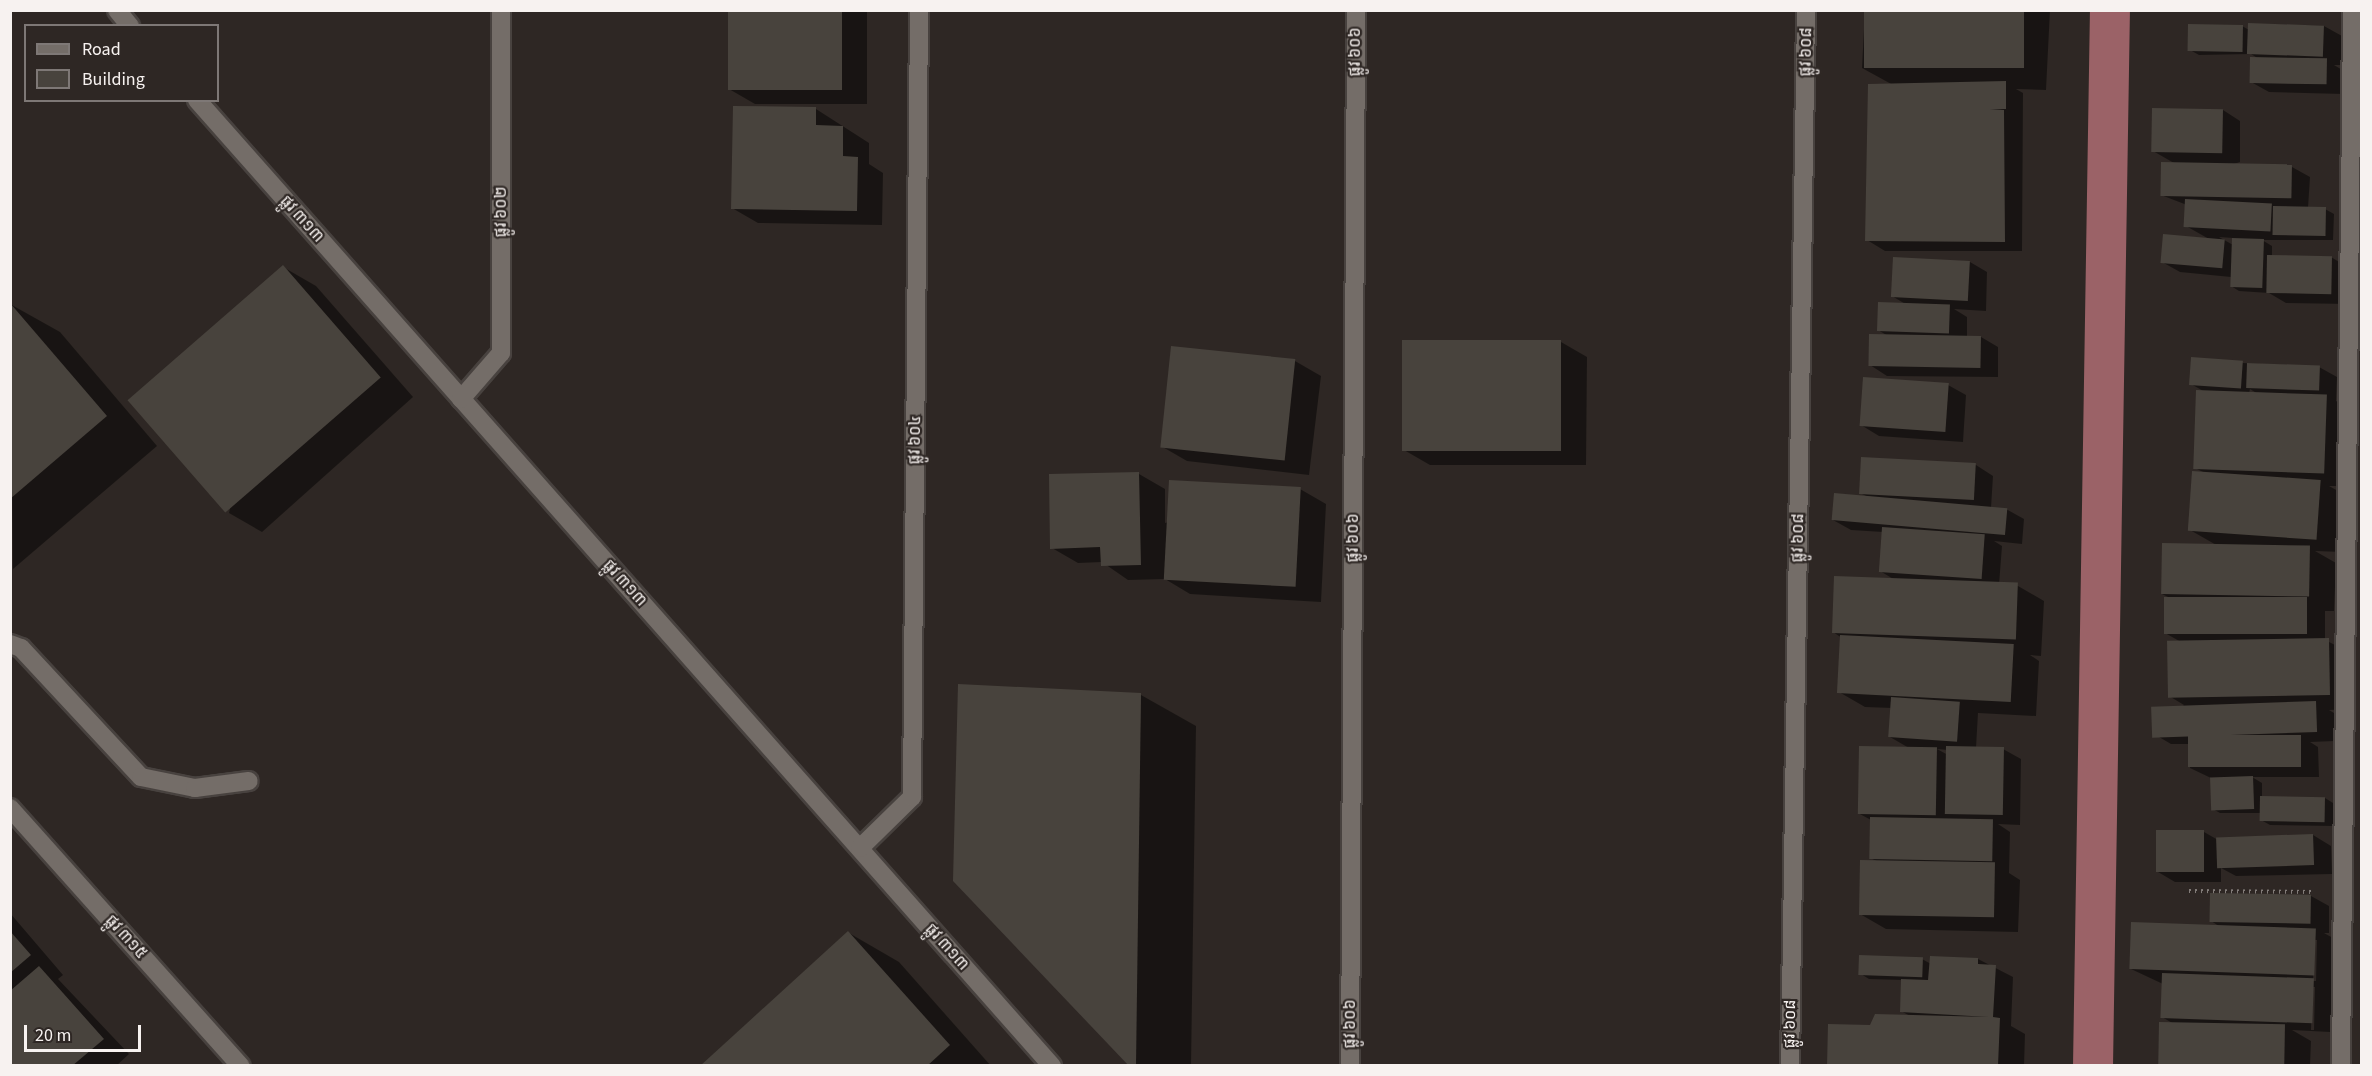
<!DOCTYPE html>
<html>
<head>
<meta charset="utf-8">
<style>
	body { margin:0 }
	#map { position:relative; width:2372px; height:1076px; overflow:hidden; background:#2e2724; font-family:"Source Sans 3","Noto Sans Khmer",sans-serif }
	div>[style] { position:absolute }
	[style*='--x'] { left:calc(var(--x)*1px); top:calc(var(--y)*1px); width:calc(var(--w)*1px); rotate:calc(var(--a)*1deg) }
	.shadow>* { inset:0; background:#0007 }
	.canal>* { height:40px; margin:-20px; padding:0 20px; transform-origin:20px; border-radius:20px; background:#9b6267 }
	.building>* { inset:0; background:#48433d; transform-origin:0 0 }
	.path>* { height:4px; margin-top:-2px; transform-origin:0; background:repeating-linear-gradient(90deg,#827c79 0 1.5px,transparent 0 6px) }
	.roads { filter:drop-shadow(2px 0 #48423f) drop-shadow(-2px 0 #48423f) drop-shadow(0 2px #48423f) drop-shadow(0 -2px #48423f) }
	.lane>* { height:18px; margin:-9px; padding:0 9px; transform-origin:9px; border-radius:9px; background:#746d68 }
	.street>* { height:18px; margin:-9px; padding:0 9px; transform-origin:9px; border-radius:9px; background:#746d68 }
	.secondary>* { height:18px; margin:-9px; padding:0 9px; transform-origin:9px; border-radius:9px; background:#746d68 }
	span { translate:-50% -50%; white-space:nowrap; text-align:center; line-height:1.15; -webkit-text-stroke:4.5px #2e2724; paint-order:stroke }
	.street-label { font-size:16px; color:#f7f2f0 }
	.frame { position:absolute; inset:0; border:12px solid #f7f2f0; pointer-events:none }
	.legend { position:absolute; left:24px; top:24px; width:195px; height:78px; box-sizing:border-box; background:#2e2724; border:2px solid #7e7876; margin:0; padding:8px 10px; list-style:none; font-size:18px; color:#f7f2f0 }
	.legend li { display:flex; align-items:center; gap:12px; height:30px }
	.legend b { width:30px; border:2px solid #7e7876 }
	.scale { position:absolute; left:24px; top:1025px; width:117px; height:27px; box-sizing:border-box; border:3px solid #f7f2f0; border-top:0; padding-left:8px; font-size:18px; line-height:21px; white-space:nowrap; color:#f7f2f0; -webkit-text-stroke:4px #2e2724; paint-order:stroke }
</style>
</head>
<body>
<div id="map">
	<div class="shadow">
		<div style="clip-path:polygon(729px 10px,867px 10px,867px 104px,755px 104px,729px 89px)"></div>
		<div style="clip-path:polygon(1865px 10px,2050px 10px,2046px 90px,2016px 89px,2023px 93px,2022px 251px,1885px 251px,1867px 240px,1893px 85px,1862px 68px)"></div>
		<div style="clip-path:polygon(2250px 24px,2324px 26px,2342px 36px,2341px 65px,2334px 65px,2344px 71px,2343px 94px,2269px 92px,2251px 82px,2259px 59px,2251px 54px,2199px 55px,2190px 50px,2242px 26px,2249px 30px)"></div>
		<div style="clip-path:polygon(816px 109px,869px 143px,869px 164px,883px 173px,882px 225px,758px 223px,732px 208px)"></div>
		<div style="clip-path:polygon(evenodd,2223px 110px,2240px 121px,2240px 162px,2231px 165px,2292px 167px,2310px 177px,2308px 208px,2325px 209px,2334px 214px,2333px 240px,2262px 240px,2272px 246px,2272px 256px,2331px 257px,2349px 268px,2349px 304px,2286px 303px,2269px 293px,2239px 291px,2231px 286px,2231px 277px,2180px 272px,2162px 262px,2209px 239px,2186px 226px,2187px 205px,2161px 195px,2174px 163px,2153px 151px,2223px 110px,2219px 237px,2233px 238px,2233px 245px,2219px 237px)"></div>
		<div style="clip-path:polygon(1970px 262px,1987px 272px,1986px 311px,1954px 309px,1967px 317px,1967px 337px,1981px 337px,1998px 347px,1998px 377px,1887px 376px,1870px 365px,1888px 336px,1878px 330px,1907px 305px,1892px 296px)"></div>
		<div style="clip-path:polygon(283px 267px,316px 286px,413px 397px,262px 532px,229px 513px)"></div>
		<div style="clip-path:polygon(10px 304px,60px 332px,157px 446px,13px 569px)"></div>
		<div style="clip-path:polygon(1561px 342px,1587px 357px,1586px 465px,1430px 465px,1404px 450px)"></div>
		<div style="clip-path:polygon(1295px 361px,1321px 376px,1309px 475px,1187px 461px,1161px 446px)"></div>
		<div style="clip-path:polygon(evenodd,2243px 363px,2319px 367px,2337px 377px,2336px 401px,2352px 410px,2350px 486px,2329px 486px,2347px 496px,2343px 552px,2315px 551px,2336px 563px,2334px 611px,2325px 611px,2325px 640px,2355px 655px,2356px 709px,2329px 710px,2334px 713px,2335px 741px,2310px 742px,2318px 747px,2319px 777px,2252px 777px,2262px 783px,2262px 798px,2325px 798px,2333px 803px,2333px 826px,2270px 825px,2261px 820px,2261px 813px,2220px 813px,2211px 808px,2211px 778px,2190px 768px,2190px 744px,2171px 744px,2154px 734px,2184px 705px,2169px 696px,2181px 642px,2165px 633px,2172px 599px,2162px 594px,2218px 546px,2190px 530px,2205px 473px,2195px 468px,2205px 392px,2191px 384px,2243px 363px,2250px 389px,2258px 394px,2249px 393px,2250px 389px)"></div>
		<div style="clip-path:polygon(1948px 385px,1966px 395px,1963px 442px,1879px 436px,1861px 425px)"></div>
		<div style="clip-path:polygon(evenodd,1976px 465px,1993px 476px,1991px 508px,2006px 509px,2024px 519px,2022px 544px,1994px 541px,2002px 546px,1999px 585px,2018px 586px,2044px 601px,2041px 656px,2030px 655px,2039px 661px,2036px 716px,1978px 713px,1976px 748px,2003px 749px,2021px 759px,2020px 825px,1998px 824px,2010px 832px,2009px 873px,2020px 880px,2018px 932px,1886px 929px,1860px 914px,1879px 862px,1870px 858px,1871px 820px,1858px 813px,1909px 748px,1890px 737px,1892px 708px,1865px 707px,1839px 692px,1842px 638px,1833px 632px,1895px 580px,1880px 571px,1883px 532px,1851px 530px,1833px 520px,1868px 497px,1860px 493px,1976px 465px,1937px 749px,1948px 750px,1948px 755px,1937px 749px)"></div>
		<div style="clip-path:polygon(1139px 474px,1165px 489px,1165px 523px,1300px 489px,1326px 504px,1321px 602px,1190px 594px,1165px 579px,1128px 580px,1102px 562px,1078px 563px,1052px 548px)"></div>
		<div style="clip-path:polygon(1141px 695px,1196px 726px,1191px 1066px,1131px 1066px)"></div>
		<div style="clip-path:polygon(2204px 832px,2218px 840px,2313px 835px,2331px 846px,2332px 874px,2236px 876px,2221px 868px,2221px 882px,2175px 882px,2158px 872px)"></div>
		<div style="clip-path:polygon(evenodd,2212px 895px,2311px 896px,2329px 906px,2329px 933px,2324px 933px,2342px 943px,2340px 988px,2332px 987px,2330px 1032px,2292px 1030px,2311px 1041px,2310px 1066px,2160px 1066px,2174px 1024px,2162px 1017px,2163px 984px,2131px 969px,2219px 926px,2211px 921px,2212px 895px,2314px 940px,2317px 940px,2316px 981px,2313px 981px,2314px 940px,2212px 895px,2312px 987px,2315px 987px,2314px 1030px,2311px 1030px,2312px 987px)"></div>
		<div style="clip-path:polygon(10px 913px,63px 975px,58px 979px,129px 1054px,116px 1066px,10px 1066px)"></div>
		<div style="clip-path:polygon(849px 933px,899px 962px,991px 1066px,702px 1066px)"></div>
		<div style="clip-path:polygon(1922px 959px,1931px 964px,1978px 959px,2013px 977px,2011px 1026px,2025px 1034px,2024px 1066px,1828px 1066px,1871px 1027px,1910px 1016px,1901px 1011px,1903px 980px,1869px 979px,1861px 974px)"></div>
	</div>
	<div class="canal">
		<div style="--x:2093;--y:1066;--w:1056;--a:-89.08"></div>
	</div>
	<div class="building">
		<div style="left:728px;top:10px;width:114px;height:80px"></div>
		<div style="left:1864px;top:10px;width:160px;height:58px"></div>
		<div style="left:2248px;top:23px;width:76px;height:31px;rotate:2deg"></div>
		<div style="left:2188px;top:24px;width:55px;height:27px;rotate:1deg"></div>
		<div style="left:2250px;top:57px;width:77px;height:26px;rotate:1deg"></div>
		<div style="clip-path:polygon(2006px 81px,2006px 109px,1990px 109px,2004px 110px,2005px 242px,1865px 241px,1868px 84px)"></div>
		<div style="clip-path:polygon(733px 106px,816px 107px,816px 125px,843px 126px,843px 156px,858px 157px,857px 211px,731px 209px)"></div>
		<div style="left:2152px;top:108px;width:71px;height:44px;rotate:1deg"></div>
		<div style="left:2161px;top:162px;width:131px;height:34px;rotate:1deg"></div>
		<div style="left:2185px;top:199px;width:87px;height:28px;rotate:3deg"></div>
		<div style="left:2273px;top:206px;width:53px;height:29px;rotate:1deg"></div>
		<div style="left:2163px;top:234px;width:62px;height:29px;rotate:5deg"></div>
		<div style="left:2232px;top:238px;width:32px;height:49px;rotate:2deg"></div>
		<div style="left:2267px;top:255px;width:65px;height:38px;rotate:1deg"></div>
		<div style="left:1893px;top:257px;width:77px;height:40px;rotate:3deg"></div>
		<div style="left:283px;top:265px;width:149px;height:206px;rotate:49deg"></div>
		<div style="left:1878px;top:302px;width:72px;height:29px;rotate:2deg"></div>
		<div style="clip-path:polygon(10px 303px,107px 416px,10px 499px)"></div>
		<div style="left:1869px;top:334px;width:112px;height:32px;rotate:1deg"></div>
		<div style="left:1402px;top:340px;width:159px;height:111px"></div>
		<div style="left:1171px;top:346px;width:125px;height:102px;rotate:6deg"></div>
		<div style="left:2191px;top:357px;width:52px;height:28px;rotate:4deg"></div>
		<div style="left:2247px;top:363px;width:73px;height:25px;rotate:2deg"></div>
		<div style="left:1863px;top:377px;width:86px;height:49px;rotate:4deg"></div>
		<div style="left:2196px;top:390px;width:131px;height:79px;rotate:2deg"></div>
		<div style="left:1861px;top:457px;width:115px;height:37px;rotate:3deg"></div>
		<div style="left:2192px;top:471px;width:129px;height:60px;rotate:4deg"></div>
		<div style="clip-path:polygon(1139px 472px,1141px 565px,1101px 566px,1100px 547px,1050px 549px,1049px 474px)"></div>
		<div style="left:1169px;top:480px;width:132px;height:100px;rotate:3deg"></div>
		<div style="left:1834px;top:493px;width:174px;height:27px;rotate:5deg"></div>
		<div style="left:1882px;top:527px;width:103px;height:45px;rotate:4deg"></div>
		<div style="left:2162px;top:543px;width:148px;height:51px;rotate:1deg"></div>
		<div style="left:1834px;top:576px;width:184px;height:57px;rotate:2deg"></div>
		<div style="left:2164px;top:597px;width:143px;height:37px"></div>
		<div style="left:1840px;top:635px;width:174px;height:58px;rotate:3deg"></div>
		<div style="left:2329px;top:638px;width:57px;height:162px;rotate:89deg"></div>
		<div style="clip-path:polygon(958px 684px,1141px 693px,1136px 1066px,1129px 1066px,953px 881px)"></div>
		<div style="left:1891px;top:697px;width:69px;height:40px;rotate:4deg"></div>
		<div style="left:2316px;top:701px;width:31px;height:165px;rotate:88deg"></div>
		<div style="left:2301px;top:735px;width:32px;height:113px;rotate:90deg"></div>
		<div style="left:1859px;top:746px;width:78px;height:68px;rotate:1deg"></div>
		<div style="left:1946px;top:746px;width:58px;height:68px;rotate:1deg"></div>
		<div style="left:2253px;top:776px;width:33px;height:43px;rotate:88deg"></div>
		<div style="left:2260px;top:796px;width:65px;height:25px;rotate:1deg"></div>
		<div style="left:1870px;top:817px;width:123px;height:42px;rotate:1deg"></div>
		<div style="left:2204px;top:830px;width:42px;height:48px;rotate:90deg"></div>
		<div style="left:2313px;top:834px;width:31px;height:97px;rotate:88deg"></div>
		<div style="left:1860px;top:860px;width:135px;height:55px;rotate:1deg"></div>
		<div style="left:2210px;top:893px;width:101px;height:29px;rotate:1deg"></div>
		<div style="left:2131px;top:922px;width:185px;height:47px;rotate:2deg"></div>
		<div style="clip-path:polygon(10px 931px,31px 955px,10px 973px)"></div>
		<div style="clip-path:polygon(848px 931px,950px 1045px,927px 1066px,700px 1066px)"></div>
		<div style="left:1859px;top:955px;width:64px;height:20px;rotate:2deg"></div>
		<div style="clip-path:polygon(1930px 956px,1978px 958px,1978px 964px,1996px 965px,1993px 1017px,2000px 1018px,1998px 1066px,1827px 1066px,1828px 1024px,1870px 1025px,1875px 1014px,1989px 1017px,1900px 1012px,1901px 979px,1928px 980px)"></div>
		<div style="clip-path:polygon(39px 966px,104px 1039px,72px 1066px,10px 1066px,10px 991px)"></div>
		<div style="left:2162px;top:973px;width:152px;height:45px;rotate:2deg"></div>
		<div style="left:2159px;top:1022px;width:126px;height:44px;rotate:1deg"></div>
	</div>
	<div class="path">
		<div style="--x:2189;--y:891;--w:126;--a:0.5"></div>
	</div>
	<div class="roads">
		<div class="lane">
			<div style="--x:10;--y:644;--w:12;--a:20"></div>
			<div style="--x:21;--y:648;--w:176;--a:47.1"></div>
			<div style="--x:141;--y:777;--w:55;--a:11.5"></div>
			<div style="--x:195;--y:788;--w:54;--a:-7.4"></div>
		</div>
		<div class="street">
			<div style="--x:117;--y:10;--w:21;--a:51"></div>
			<div style="--x:197;--y:100;--w:1290;--a:48.49"></div>
			<div style="--x:461;--y:399;--w:61;--a:-49"></div>
			<div style="--x:501;--y:353;--w:343;--a:-90"></div>
			<div style="--x:860;--y:848;--w:73;--a:-44.4"></div>
			<div style="--x:912;--y:797;--w:787;--a:-89.49"></div>
			<div style="--x:1350;--y:1066;--w:1056;--a:-89.67"></div>
			<div style="--x:1790;--y:1066;--w:1056;--a:-89.13"></div>
			<div style="--x:2341;--y:1066;--w:1056;--a:-89.4"></div>
		</div>
		<div class="secondary">
			<div style="--x:10;--y:808;--w:346;--a:48.2"></div>
		</div>
	</div>
	<div class="street-label">
		<span style="left:1355px;top:52px;rotate:-90deg">ផ្លូវ ៦០៦</span>
		<span style="left:1806px;top:52px;rotate:-89deg">ផ្លូវ ៦០៨</span>
		<span style="left:501px;top:212px;rotate:-90deg">ផ្លូវ ៦០២</span>
		<span style="left:302px;top:219px;rotate:48deg">ផ្លូវ ៣១៣</span>
		<span style="left:915px;top:440px;rotate:-89deg">ផ្លូវ ៦០៤</span>
		<span style="left:1353px;top:538px;rotate:-90deg">ផ្លូវ ៦០៦</span>
		<span style="left:1798px;top:538px;rotate:-89deg">ផ្លូវ ៦០៨</span>
		<span style="left:625px;top:583px;rotate:48deg">ផ្លូវ ៣១៣</span>
		<span style="left:126px;top:937px;rotate:48deg">ផ្លូវ ៣១៥</span>
		<span style="left:947px;top:947px;rotate:48deg">ផ្លូវ ៣១៣</span>
		<span style="left:1350px;top:1024px;rotate:-90deg">ផ្លូវ ៦០៦</span>
		<span style="left:1790px;top:1024px;rotate:-89deg">ផ្លូវ ៦០៨</span>
	</div>
	<div class="frame"></div>
	<ul class="legend">
	<li><b style="height:8px;background:#746d68"></b>Road</li>
	<li><b style="height:16px;background:#48433d"></b>Building</li>
	</ul>
	<div class="scale">20 m</div>
</div>
</body>
</html>
